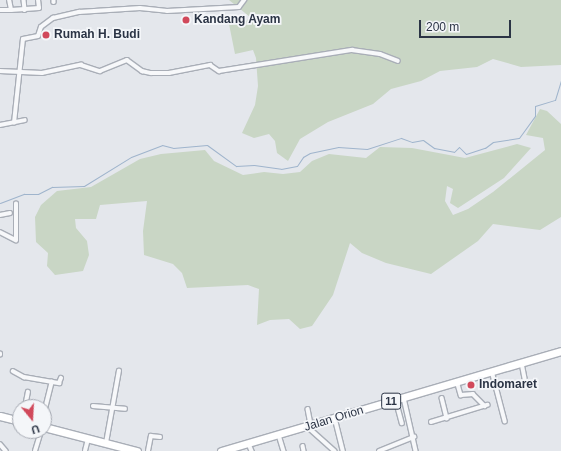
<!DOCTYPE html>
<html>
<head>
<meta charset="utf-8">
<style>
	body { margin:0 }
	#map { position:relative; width:561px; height:451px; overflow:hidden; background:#e4e7ec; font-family:Helvetica,sans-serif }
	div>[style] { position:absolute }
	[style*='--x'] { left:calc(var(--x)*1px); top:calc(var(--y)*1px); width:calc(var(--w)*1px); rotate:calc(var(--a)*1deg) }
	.green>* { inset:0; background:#c9d6c5 }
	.stream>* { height:1px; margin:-0.5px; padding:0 0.5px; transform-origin:0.5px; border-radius:0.5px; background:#9fb4cc }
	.roads { filter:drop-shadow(1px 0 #a9aeb7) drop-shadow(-1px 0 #a9aeb7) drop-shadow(0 1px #a9aeb7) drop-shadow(0 -1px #a9aeb7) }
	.street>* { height:3.5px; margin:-1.75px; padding:0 1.75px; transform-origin:1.75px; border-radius:1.75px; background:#f7f8fa }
	.highway>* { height:7px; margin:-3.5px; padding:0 3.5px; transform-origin:3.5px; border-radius:3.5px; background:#fff }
	.dots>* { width:11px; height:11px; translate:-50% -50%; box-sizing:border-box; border:2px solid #f4f6f9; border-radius:50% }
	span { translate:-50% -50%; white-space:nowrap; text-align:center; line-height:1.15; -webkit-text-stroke:3.5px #f4f6f9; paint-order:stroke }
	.shield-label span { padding:1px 3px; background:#f4f6f9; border:1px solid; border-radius:3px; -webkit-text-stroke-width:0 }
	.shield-label { font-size:11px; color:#2b3445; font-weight:700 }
	.poi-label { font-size:12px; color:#2b3445; font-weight:700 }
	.left { translate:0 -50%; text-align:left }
	.street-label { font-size:12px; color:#2b3445 }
	.north { position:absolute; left:12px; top:399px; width:40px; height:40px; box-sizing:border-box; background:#f4f6f9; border:1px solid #a4a8b1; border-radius:50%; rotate:162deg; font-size:11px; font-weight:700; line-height:16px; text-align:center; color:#2b3445 }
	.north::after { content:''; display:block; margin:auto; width:14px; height:18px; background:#d1495b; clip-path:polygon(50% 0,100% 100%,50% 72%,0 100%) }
	.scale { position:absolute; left:419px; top:20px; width:92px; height:18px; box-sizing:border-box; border:2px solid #2b3445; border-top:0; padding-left:5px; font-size:12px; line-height:14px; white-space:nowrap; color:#2b3445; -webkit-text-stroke:3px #f4f6f9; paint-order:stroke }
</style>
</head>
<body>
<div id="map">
	<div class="green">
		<div style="clip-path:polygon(229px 0,561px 0,561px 65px,521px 67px,493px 59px,477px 67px,440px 71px,421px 81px,391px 89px,373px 104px,328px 122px,300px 139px,288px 161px,277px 153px,275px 141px,269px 134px,254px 138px,242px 133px,255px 105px,258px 86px,256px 58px,253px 50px,235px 54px,229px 24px,243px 24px,250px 17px)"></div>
		<div style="clip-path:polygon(540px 109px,547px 111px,561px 124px,561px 217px,540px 230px,493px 224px,478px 241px,431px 274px,386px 263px,362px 253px,350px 243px,333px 295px,312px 326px,300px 329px,289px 319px,270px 320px,257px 325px,259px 289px,248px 285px,187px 288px,182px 273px,173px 264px,144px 255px,143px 231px,147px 201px,100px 205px,96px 219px,75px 219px,76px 228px,87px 241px,89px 255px,83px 271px,55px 275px,47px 266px,48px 253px,36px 242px,35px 217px,41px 205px,57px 191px,91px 187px,140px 159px,161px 154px,205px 150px,214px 161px,243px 175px,264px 172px,283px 174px,300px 172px,312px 161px,329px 154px,366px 158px,380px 147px,412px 148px,465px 158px,517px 144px,531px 148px,504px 178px,458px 208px,450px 203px,453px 189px,447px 186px,445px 201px,453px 215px,468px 209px,493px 192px,545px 150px,543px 138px,526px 135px)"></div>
	</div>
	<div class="stream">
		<div style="--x:0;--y:203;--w:26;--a:-21"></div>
		<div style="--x:24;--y:194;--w:14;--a:0"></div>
		<div style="--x:38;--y:194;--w:16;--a:-27"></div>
		<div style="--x:52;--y:187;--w:32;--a:-2"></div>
		<div style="--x:84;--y:186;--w:55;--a:-31.7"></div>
		<div style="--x:131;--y:157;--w:33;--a:-21"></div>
		<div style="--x:162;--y:145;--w:11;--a:15"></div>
		<div style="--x:173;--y:148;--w:34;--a:-5"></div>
		<div style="--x:207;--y:145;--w:36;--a:36"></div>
		<div style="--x:236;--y:166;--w:18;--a:-3"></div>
		<div style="--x:254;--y:165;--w:27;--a:8"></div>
		<div style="--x:281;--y:169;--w:16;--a:-11"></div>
		<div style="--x:297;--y:166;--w:11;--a:-56"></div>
		<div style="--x:303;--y:157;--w:8;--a:-30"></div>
		<div style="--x:310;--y:153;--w:29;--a:-12"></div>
		<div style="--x:338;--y:147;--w:29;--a:4"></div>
		<div style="--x:367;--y:149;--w:36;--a:-18"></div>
		<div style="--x:401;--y:138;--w:12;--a:20"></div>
		<div style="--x:412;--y:142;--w:11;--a:-10"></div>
		<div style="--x:423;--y:140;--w:14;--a:36"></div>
		<div style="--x:434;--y:148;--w:20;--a:11"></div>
		<div style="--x:454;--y:152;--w:7;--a:-45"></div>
		<div style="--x:459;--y:147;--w:10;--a:45"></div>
		<div style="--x:466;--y:154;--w:20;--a:-18"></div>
		<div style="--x:485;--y:148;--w:10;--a:-37"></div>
		<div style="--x:493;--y:142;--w:26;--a:-9"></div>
		<div style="--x:519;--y:138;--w:27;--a:-54"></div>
		<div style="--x:535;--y:116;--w:10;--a:-90"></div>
		<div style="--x:535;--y:106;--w:21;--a:-17"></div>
		<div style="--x:555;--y:100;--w:21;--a:-73"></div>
	</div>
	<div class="roads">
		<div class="street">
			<div style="--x:24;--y:0;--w:10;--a:84"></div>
			<div style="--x:54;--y:0;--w:2;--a:90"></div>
			<div style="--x:0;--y:10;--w:11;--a:0"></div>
			<div style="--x:11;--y:10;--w:10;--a:-101"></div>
			<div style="--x:11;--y:10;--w:28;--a:-4"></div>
			<div style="--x:39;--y:8;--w:8;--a:-97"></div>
			<div style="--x:0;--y:71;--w:42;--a:2.7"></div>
			<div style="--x:42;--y:73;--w:40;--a:-12"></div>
			<div style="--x:81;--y:65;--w:20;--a:18"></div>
			<div style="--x:100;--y:71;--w:29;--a:-22"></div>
			<div style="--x:127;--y:60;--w:19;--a:36"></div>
			<div style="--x:142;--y:71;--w:9;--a:13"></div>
			<div style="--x:151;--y:73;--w:18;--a:0"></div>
			<div style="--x:169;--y:73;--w:42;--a:-11"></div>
			<div style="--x:210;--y:65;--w:11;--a:34"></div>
			<div style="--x:219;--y:71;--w:135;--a:-9"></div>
			<div style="--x:352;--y:50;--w:28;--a:8"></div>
			<div style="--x:380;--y:54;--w:19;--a:21"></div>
			<div style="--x:14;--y:123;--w:84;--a:-83.9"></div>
			<div style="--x:23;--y:39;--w:15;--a:-11"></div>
			<div style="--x:38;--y:36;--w:9;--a:-72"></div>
			<div style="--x:41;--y:27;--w:15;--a:-37"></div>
			<div style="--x:53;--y:18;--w:27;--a:-13"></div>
			<div style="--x:79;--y:12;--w:61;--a:-3.8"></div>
			<div style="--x:140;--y:8;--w:27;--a:6"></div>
			<div style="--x:167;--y:11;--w:72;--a:-3.2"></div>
			<div style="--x:239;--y:7;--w:9;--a:-54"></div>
			<div style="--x:0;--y:125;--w:25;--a:-11"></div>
			<div style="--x:0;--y:215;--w:10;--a:-11"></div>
			<div style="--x:0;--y:232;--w:18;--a:27"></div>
			<div style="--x:16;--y:240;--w:36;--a:-90"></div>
			<div style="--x:0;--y:355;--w:1;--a:-90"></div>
			<div style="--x:522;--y:363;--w:16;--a:79"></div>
			<div style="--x:13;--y:371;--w:13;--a:29"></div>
			<div style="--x:24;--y:377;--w:36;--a:10"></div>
			<div style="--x:59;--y:383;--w:5;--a:-68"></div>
			<div style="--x:492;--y:371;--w:52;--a:75.4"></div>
			<div style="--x:457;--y:381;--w:15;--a:74"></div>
			<div style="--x:461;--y:395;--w:12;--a:-5"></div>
			<div style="--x:473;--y:394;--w:17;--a:45"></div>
			<div style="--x:404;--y:398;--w:54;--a:77.2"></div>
			<div style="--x:442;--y:398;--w:21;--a:76"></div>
			<div style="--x:396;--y:400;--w:24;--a:75"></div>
			<div style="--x:93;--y:406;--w:32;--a:5"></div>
			<div style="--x:25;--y:407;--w:15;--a:-79"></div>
			<div style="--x:308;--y:409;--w:16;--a:79"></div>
			<div style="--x:44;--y:413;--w:32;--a:-76"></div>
			<div style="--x:335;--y:418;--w:34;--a:76"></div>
			<div style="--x:431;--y:422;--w:59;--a:-16.9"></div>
			<div style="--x:308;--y:427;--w:36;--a:42"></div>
			<div style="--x:279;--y:435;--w:17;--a:73"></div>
			<div style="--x:106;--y:443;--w:73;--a:-79.8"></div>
			<div style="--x:0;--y:444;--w:9;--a:49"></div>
			<div style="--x:249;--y:444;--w:8;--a:67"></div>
			<div style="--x:303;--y:446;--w:5;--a:79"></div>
			<div style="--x:35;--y:451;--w:21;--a:-73"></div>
			<div style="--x:85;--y:451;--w:12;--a:-76"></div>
			<div style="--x:148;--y:451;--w:15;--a:-79"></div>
			<div style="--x:151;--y:436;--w:9;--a:6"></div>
			<div style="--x:379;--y:451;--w:38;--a:-22"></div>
		</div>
		<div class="highway">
			<div style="--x:0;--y:416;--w:21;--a:14"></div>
			<div style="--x:44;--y:427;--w:96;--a:14.5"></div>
			<div style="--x:221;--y:451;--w:354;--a:-16.4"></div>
		</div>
	</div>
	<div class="dots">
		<div style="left:186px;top:20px;background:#d1495b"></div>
		<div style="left:46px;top:35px;background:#d1495b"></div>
		<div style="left:471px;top:385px;background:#d1495b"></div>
	</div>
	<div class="shield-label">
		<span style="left:391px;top:401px">11</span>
	</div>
	<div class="poi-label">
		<span class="left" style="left:194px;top:20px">Kandang Ayam</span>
		<span class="left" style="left:54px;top:35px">Rumah H. Budi</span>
		<span class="left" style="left:479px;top:385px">Indomaret</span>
	</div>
	<div class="street-label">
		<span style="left:334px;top:419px;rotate:-17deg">Jalan Orion</span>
	</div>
	<div class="north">U</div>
	<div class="scale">200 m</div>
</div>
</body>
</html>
